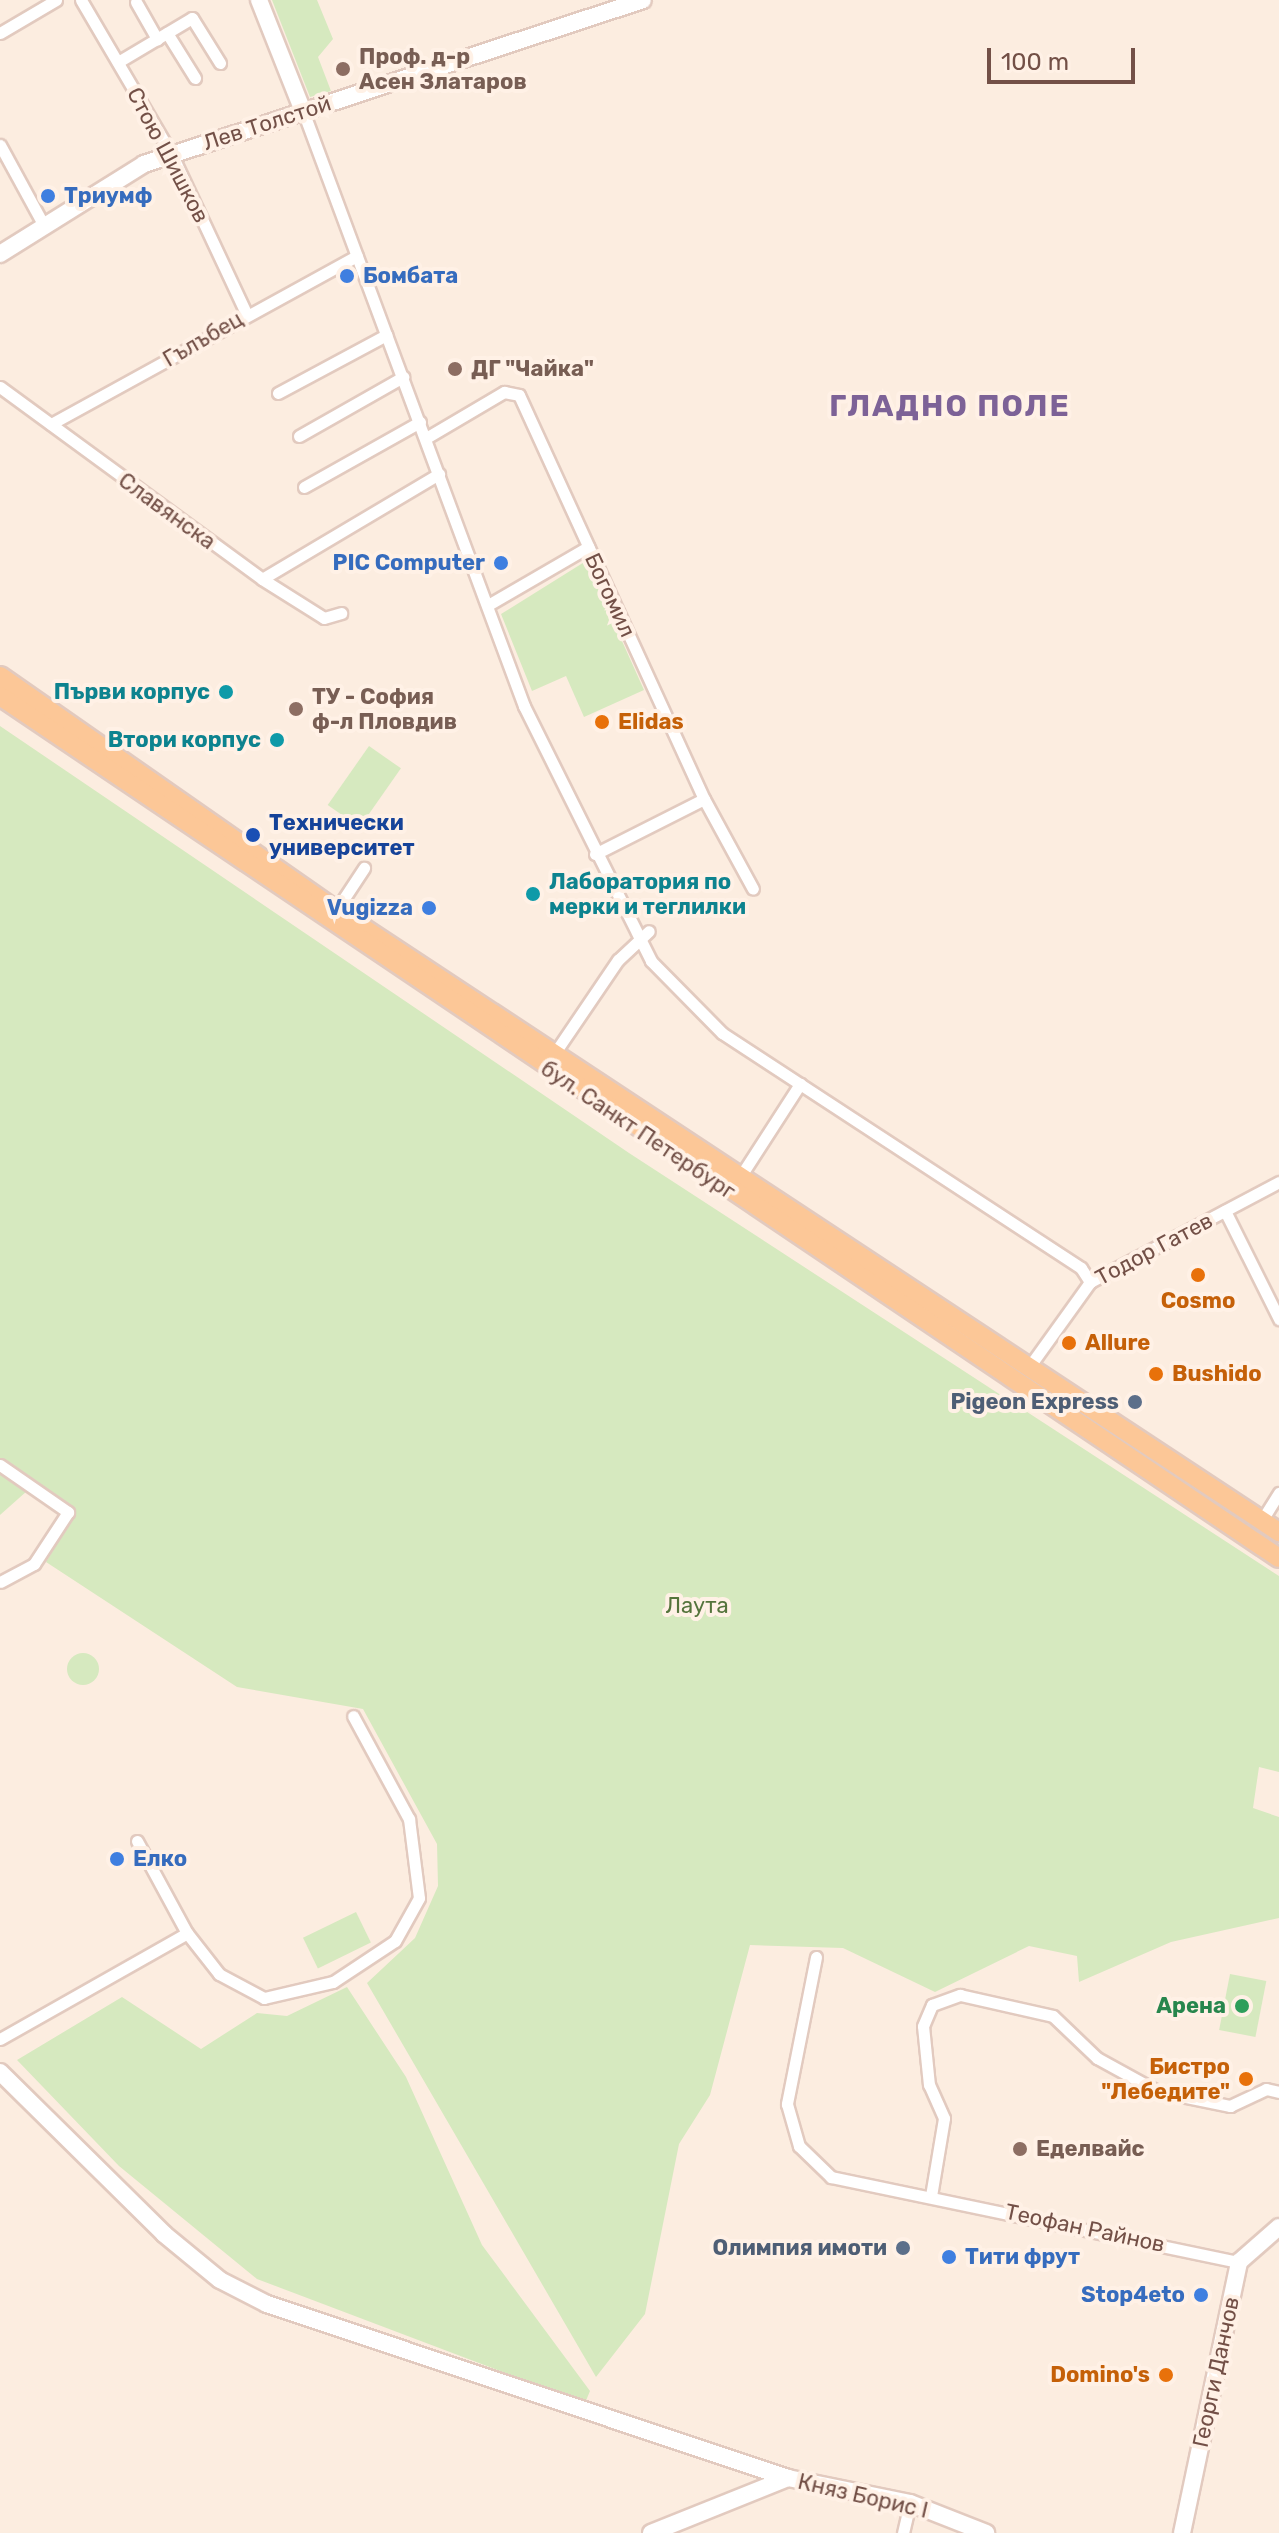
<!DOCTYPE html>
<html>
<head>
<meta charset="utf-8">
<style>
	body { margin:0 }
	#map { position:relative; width:1279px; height:2533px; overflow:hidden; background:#fcede0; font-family:Rubik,sans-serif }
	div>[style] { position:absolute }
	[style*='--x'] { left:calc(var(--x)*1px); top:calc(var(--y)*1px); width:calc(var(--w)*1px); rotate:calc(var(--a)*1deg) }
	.green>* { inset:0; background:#d6e9bf; transform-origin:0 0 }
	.round { border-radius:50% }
	.roads { filter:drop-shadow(2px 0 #e2cabf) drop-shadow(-2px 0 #e2cabf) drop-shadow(0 2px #e2cabf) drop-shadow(0 -2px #e2cabf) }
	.street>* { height:11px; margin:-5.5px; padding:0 5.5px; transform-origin:5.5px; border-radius:5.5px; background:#fff }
	.secondary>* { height:16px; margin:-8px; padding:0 8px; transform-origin:8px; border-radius:8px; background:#fff }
	.primary>* { height:18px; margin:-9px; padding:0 9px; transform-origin:9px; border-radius:9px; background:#fcc797 }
	.dots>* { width:22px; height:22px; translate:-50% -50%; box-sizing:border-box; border:4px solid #fff1e6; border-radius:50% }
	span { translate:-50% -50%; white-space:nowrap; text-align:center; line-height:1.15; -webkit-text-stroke:8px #fff1e6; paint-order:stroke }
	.education-label { font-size:22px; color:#785e54; font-weight:700 }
	.left { translate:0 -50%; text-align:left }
	.street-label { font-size:22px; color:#735047 }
	.shop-label { font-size:22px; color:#366cbe; font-weight:700 }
	.right { translate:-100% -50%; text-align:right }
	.culture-label { font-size:22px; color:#0d838f; font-weight:700 }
	.food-label { font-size:22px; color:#c56008; font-weight:700 }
	.transit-label { font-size:22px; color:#164399; font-weight:700 }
	.service-label { font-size:22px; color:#4e5e75; font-weight:700 }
	.park-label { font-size:22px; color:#55743c }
	.leisure-label { font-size:22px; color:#27864d; font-weight:700 }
	.district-label { font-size:30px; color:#7d6297; font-weight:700; letter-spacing:2px }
	.scale { position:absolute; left:987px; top:48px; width:148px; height:36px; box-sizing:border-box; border:4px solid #735047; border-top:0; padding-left:10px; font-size:24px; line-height:28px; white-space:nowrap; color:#735047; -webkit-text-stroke:6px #fff1e6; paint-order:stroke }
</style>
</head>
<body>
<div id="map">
	<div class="green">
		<div style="clip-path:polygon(272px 0,317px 0,333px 39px,318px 57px,331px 91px,310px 97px)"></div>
		<div style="clip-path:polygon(586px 561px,644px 690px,584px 717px,566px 676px,532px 691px,501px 614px)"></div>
		<div style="clip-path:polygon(0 726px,629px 1153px,1279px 1576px,1279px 1772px,1259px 1767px,1253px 1808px,1279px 1817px,1279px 1918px,1171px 1942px,1079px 1982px,1077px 1956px,1029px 1946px,935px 1992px,843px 1948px,750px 1945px,710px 2095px,679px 2144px,645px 2314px,596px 2377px,367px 1983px,415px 1938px,438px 1886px,437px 1844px,363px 1709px,237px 1687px,46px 1562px,76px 1511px,0 1460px)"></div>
		<div style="left:369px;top:746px;width:39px;height:72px;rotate:35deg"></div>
		<div style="clip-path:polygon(0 1474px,27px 1491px,0 1515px)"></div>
		<div class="round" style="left:67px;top:1653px;width:32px;height:32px"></div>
		<div style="left:356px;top:1912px;width:34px;height:59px;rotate:64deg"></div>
		<div style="left:1230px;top:1974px;width:37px;height:57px;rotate:11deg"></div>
		<div style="clip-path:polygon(347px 1987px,406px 2077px,482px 2245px,590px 2391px,585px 2403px,257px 2279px,119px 2166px,17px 2060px,122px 1997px,201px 2049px,257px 2013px,287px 2016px)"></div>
	</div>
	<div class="roads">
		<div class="street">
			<div style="--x:81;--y:0;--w:180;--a:59.6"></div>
			<div style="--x:172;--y:155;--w:174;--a:64.9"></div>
			<div style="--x:136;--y:2;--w:43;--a:60.4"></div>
			<div style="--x:0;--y:33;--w:65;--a:-30.5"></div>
			<div style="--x:167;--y:33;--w:53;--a:58.1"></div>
			<div style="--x:118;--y:62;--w:86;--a:-30.7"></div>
			<div style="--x:192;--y:18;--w:53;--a:58.1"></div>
			<div style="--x:303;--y:111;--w:635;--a:69.62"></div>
			<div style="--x:524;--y:706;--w:285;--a:63.5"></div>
			<div style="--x:651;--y:961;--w:101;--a:45.4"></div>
			<div style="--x:722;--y:1033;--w:429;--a:33.2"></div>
			<div style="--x:1081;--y:1268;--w:17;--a:57"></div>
			<div style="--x:0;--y:145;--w:90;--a:61.4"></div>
			<div style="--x:0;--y:387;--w:325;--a:36.2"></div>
			<div style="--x:262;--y:579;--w:73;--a:32.2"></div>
			<div style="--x:324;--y:618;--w:18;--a:-16"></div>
			<div style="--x:278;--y:393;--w:123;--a:-28.2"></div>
			<div style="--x:51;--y:424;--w:349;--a:-28.8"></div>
			<div style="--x:299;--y:436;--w:120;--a:-29.6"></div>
			<div style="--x:426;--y:438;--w:91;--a:-30.5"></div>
			<div style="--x:504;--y:392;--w:15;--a:11"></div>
			<div style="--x:519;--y:395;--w:444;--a:65.4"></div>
			<div style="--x:704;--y:799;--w:102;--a:61.4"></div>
			<div style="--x:304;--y:487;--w:133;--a:-29.3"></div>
			<div style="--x:262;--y:579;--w:206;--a:-30.7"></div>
			<div style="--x:488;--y:605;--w:116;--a:-30.1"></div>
			<div style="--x:595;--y:854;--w:122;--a:-26.8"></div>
			<div style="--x:335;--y:912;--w:53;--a:-56.6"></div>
			<div style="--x:554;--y:1054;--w:114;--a:-55.8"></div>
			<div style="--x:618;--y:960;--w:42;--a:-43.1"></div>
			<div style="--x:740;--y:1177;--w:111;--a:-57.2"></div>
			<div style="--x:1225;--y:1211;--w:121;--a:63.4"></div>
			<div style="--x:1029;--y:1367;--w:105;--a:-54.3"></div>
			<div style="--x:1090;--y:1282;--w:214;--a:-27.9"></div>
			<div style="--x:0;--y:1465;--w:83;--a:34.7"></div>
			<div style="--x:68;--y:1512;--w:62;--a:123.2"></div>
			<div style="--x:34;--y:1564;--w:38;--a:152"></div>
			<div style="--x:1262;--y:1520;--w:32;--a:-58"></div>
			<div style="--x:137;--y:1841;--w:105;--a:61.5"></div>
			<div style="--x:187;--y:1933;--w:52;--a:52"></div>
			<div style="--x:219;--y:1974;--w:51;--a:28.1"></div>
			<div style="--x:264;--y:1998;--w:71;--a:-13.1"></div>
			<div style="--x:333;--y:1982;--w:74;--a:-33.5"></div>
			<div style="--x:395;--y:1941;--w:49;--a:-60.8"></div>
			<div style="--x:419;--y:1898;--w:80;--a:-97.2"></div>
			<div style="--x:409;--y:1819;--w:117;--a:-118.5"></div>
			<div style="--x:816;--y:1957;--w:150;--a:101.2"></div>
			<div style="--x:787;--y:2104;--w:44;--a:74.1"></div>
			<div style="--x:799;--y:2146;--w:45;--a:44.1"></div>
			<div style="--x:831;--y:2177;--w:417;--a:11.8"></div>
			<div style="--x:0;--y:2039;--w:215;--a:-29.5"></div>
			<div style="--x:931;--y:2196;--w:79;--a:-80.5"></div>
			<div style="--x:944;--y:2118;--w:36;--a:-114"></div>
			<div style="--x:929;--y:2085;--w:59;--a:-95.8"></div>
			<div style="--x:923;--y:2026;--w:23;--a:-67"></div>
			<div style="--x:932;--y:2005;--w:30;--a:-20"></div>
			<div style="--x:960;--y:1995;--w:95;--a:12.7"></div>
			<div style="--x:1053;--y:2016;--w:61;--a:43.7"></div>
			<div style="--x:1097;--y:2058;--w:68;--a:28.8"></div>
			<div style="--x:1157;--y:2091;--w:75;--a:11.6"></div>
			<div style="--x:1230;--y:2106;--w:40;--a:-25"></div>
			<div style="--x:1266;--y:2089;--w:13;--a:13"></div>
			<div style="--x:903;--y:2533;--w:31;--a:-77"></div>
		</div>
		<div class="secondary">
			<div style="--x:259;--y:0;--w:119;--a:68.4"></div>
			<div style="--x:0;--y:254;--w:170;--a:-32"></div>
			<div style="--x:144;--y:164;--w:525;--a:-18.19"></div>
			<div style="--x:0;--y:2072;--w:231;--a:44.6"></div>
			<div style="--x:164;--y:2234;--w:72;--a:39.4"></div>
			<div style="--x:220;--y:2280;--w:53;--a:27.1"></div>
			<div style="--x:267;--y:2304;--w:549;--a:18.47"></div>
			<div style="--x:788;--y:2478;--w:125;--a:11.6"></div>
			<div style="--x:910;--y:2503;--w:82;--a:21.5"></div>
			<div style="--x:651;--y:2533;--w:148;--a:-21.9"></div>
			<div style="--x:1182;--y:2533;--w:277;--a:-78.1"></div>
			<div style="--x:1239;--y:2262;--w:53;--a:-41.2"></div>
		</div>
		<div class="primary">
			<div style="--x:0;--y:676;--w:409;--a:34.9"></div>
			<div style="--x:336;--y:910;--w:1130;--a:33.41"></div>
			<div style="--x:0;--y:696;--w:1542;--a:33.98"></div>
		</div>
	</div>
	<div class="dots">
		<div style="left:343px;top:69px;background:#8d6e63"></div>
		<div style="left:48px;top:196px;background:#3f7fe0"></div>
		<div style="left:347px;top:276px;background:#3f7fe0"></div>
		<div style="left:455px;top:369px;background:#8d6e63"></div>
		<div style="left:501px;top:563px;background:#3f7fe0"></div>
		<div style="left:226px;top:692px;background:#0f9aa8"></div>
		<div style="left:296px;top:709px;background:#8d6e63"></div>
		<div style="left:602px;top:722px;background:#e8710a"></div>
		<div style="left:277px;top:740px;background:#0f9aa8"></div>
		<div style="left:253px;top:835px;background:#1a4fb4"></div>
		<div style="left:533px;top:894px;background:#0f9aa8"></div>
		<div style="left:429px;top:908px;background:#3f7fe0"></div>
		<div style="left:1198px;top:1275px;background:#e8710a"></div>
		<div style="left:1069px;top:1343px;background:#e8710a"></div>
		<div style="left:1156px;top:1374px;background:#e8710a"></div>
		<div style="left:1135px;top:1402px;background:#5c6f8a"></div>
		<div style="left:117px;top:1859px;background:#3f7fe0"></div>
		<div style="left:1242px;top:2006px;background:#2e9e5b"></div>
		<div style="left:1246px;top:2079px;background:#e8710a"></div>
		<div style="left:1020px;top:2149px;background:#8d6e63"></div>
		<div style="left:903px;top:2248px;background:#5c6f8a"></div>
		<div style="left:949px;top:2257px;background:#3f7fe0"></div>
		<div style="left:1201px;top:2295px;background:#3f7fe0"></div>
		<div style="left:1166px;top:2375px;background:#e8710a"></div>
	</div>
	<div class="education-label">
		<span class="left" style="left:359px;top:69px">Проф. д-р<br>Асен Златаров</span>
		<span class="left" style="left:471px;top:369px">ДГ "Чайка"</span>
		<span class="left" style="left:312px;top:709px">ТУ - София<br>ф-л Пловдив</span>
		<span class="left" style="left:1036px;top:2149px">Еделвайс</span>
	</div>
	<div class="street-label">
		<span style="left:267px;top:123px;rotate:-18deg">Лев Толстой</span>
		<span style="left:168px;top:155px;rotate:62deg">Стою Шишков</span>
		<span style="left:203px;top:339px;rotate:-30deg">Гълъбец</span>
		<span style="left:167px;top:511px;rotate:36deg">Славянска</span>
		<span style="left:610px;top:595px;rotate:65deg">Богомил</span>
		<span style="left:638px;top:1130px;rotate:34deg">бул. Санкт Петербург</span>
		<span style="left:1154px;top:1249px;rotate:-28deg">Тодор Гатев</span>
		<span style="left:1085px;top:2228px;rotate:12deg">Теофан Райнов</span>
		<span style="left:1216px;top:2372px;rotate:-78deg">Георги Данчов</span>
		<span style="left:863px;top:2496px;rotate:13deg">Княз Борис I</span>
	</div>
	<div class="shop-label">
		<span class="left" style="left:64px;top:196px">Триумф</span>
		<span class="left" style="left:363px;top:276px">Бомбата</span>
		<span class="right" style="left:485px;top:563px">PIC Computer</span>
		<span class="right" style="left:413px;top:908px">Vugizza</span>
		<span class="left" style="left:133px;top:1859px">Елко</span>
		<span class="left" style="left:965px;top:2257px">Тити фрут</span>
		<span class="right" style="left:1185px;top:2295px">Stop4eto</span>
	</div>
	<div class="culture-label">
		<span class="right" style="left:210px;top:692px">Първи корпус</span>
		<span class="right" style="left:261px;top:740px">Втори корпус</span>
		<span class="left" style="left:549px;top:894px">Лаборатория по<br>мерки и теглилки</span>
	</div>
	<div class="food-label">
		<span class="left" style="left:618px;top:722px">Elidas</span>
		<span style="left:1198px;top:1301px">Cosmo</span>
		<span class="left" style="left:1085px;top:1343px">Allure</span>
		<span class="left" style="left:1172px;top:1374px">Bushido</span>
		<span class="right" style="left:1230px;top:2079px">Бистро<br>"Лебедите"</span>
		<span class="right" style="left:1150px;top:2375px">Domino's</span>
	</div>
	<div class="transit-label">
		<span class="left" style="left:269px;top:835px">Технически<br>университет</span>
	</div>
	<div class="service-label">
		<span class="right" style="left:1119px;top:1402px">Pigeon Express</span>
		<span class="right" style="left:887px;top:2248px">Олимпия имоти</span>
	</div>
	<div class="park-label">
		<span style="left:697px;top:1606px">Лаута</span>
	</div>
	<div class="leisure-label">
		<span class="right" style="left:1226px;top:2006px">Арена</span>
	</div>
	<div class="district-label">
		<span style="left:950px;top:406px">ГЛАДНО ПОЛЕ</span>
	</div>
	<div class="scale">100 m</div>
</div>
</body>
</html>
